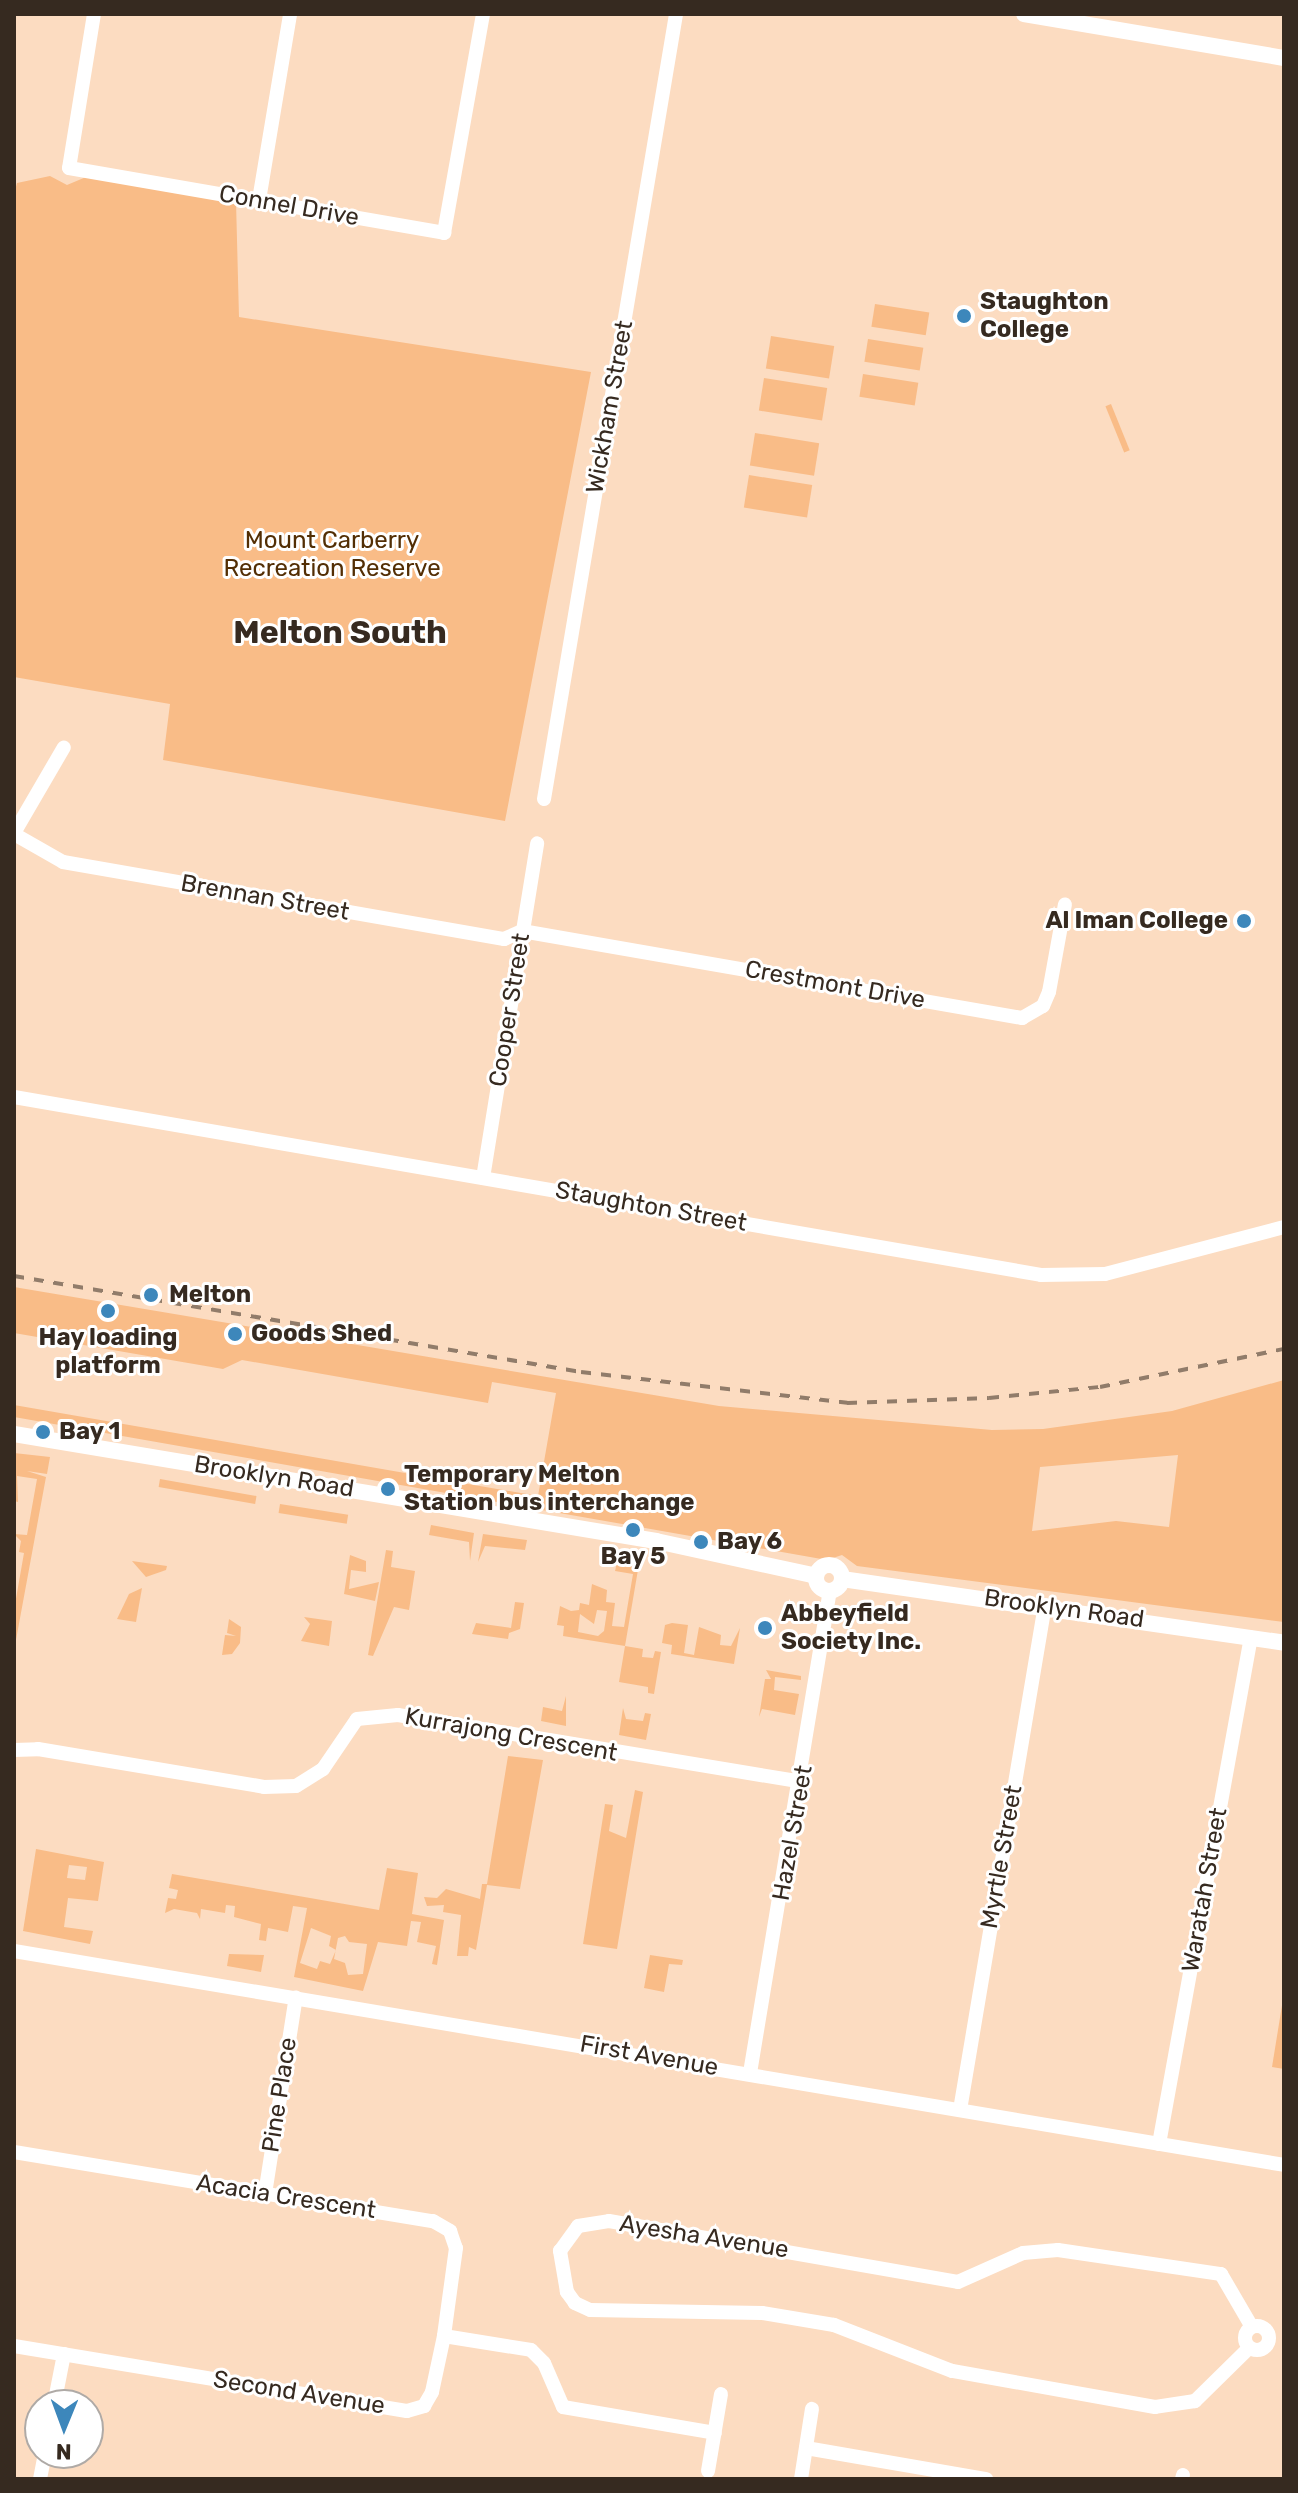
<!DOCTYPE html>
<html>
<head>
<meta charset="utf-8">
<style>
	body { margin:0 }
	#map { position:relative; width:1298px; height:2493px; overflow:hidden; background:#fcdcc1; font-family:Rubik,sans-serif }
	div>[style] { position:absolute }
	[style*='--x'] { left:calc(var(--x)*1px); top:calc(var(--y)*1px); width:calc(var(--w)*1px); rotate:calc(var(--a)*1deg) }
	.green>* { inset:0; background:#f9bc87; transform-origin:0 0 }
	.minor>* { height:14px; margin:-7px; padding:0 7px; transform-origin:7px; border-radius:7px; background:#fff }
	.minor>.ring { margin:-7px; padding:0; box-sizing:content-box; background:none; border:14px solid #fff; border-radius:50% }
	.tertiary>* { height:16px; margin:-8px; padding:0 8px; transform-origin:8px; border-radius:8px; background:#fff }
	.tertiary>.ring { margin:-8px; padding:0; box-sizing:content-box; background:none; border:16px solid #fff; border-radius:50% }
	.rail>* { height:4px; margin-top:-2px; transform-origin:0; background:repeating-linear-gradient(90deg,#917c6a 0 10px,transparent 0 20px) }
	.dots>* { width:22px; height:22px; translate:-50% -50%; box-sizing:border-box; border:4px solid #fff; border-radius:50% }
	span { translate:-50% -50%; white-space:nowrap; text-align:center; line-height:1.15; -webkit-text-stroke:6px #fff; paint-order:stroke }
	.street-label { font-size:24px; color:#362a20 }
	.poi-label { font-size:24px; color:#362a20; font-weight:700 }
	.left { translate:0 -50%; text-align:left }
	.right { translate:-100% -50%; text-align:right }
	.park-label { font-size:24px; color:#532e04 }
	.district-label { font-size:32px; color:#362a20; font-weight:700 }
	.frame { position:absolute; inset:0; border:16px solid #362a20; pointer-events:none }
	.north { position:absolute; left:24px; top:2389px; width:80px; height:80px; box-sizing:border-box; background:#fff; border:2px solid #afaaa6; border-radius:50%; rotate:181deg; font-size:22px; font-weight:700; line-height:32px; text-align:center; color:#362a20 }
	.north::after { content:''; display:block; margin:auto; width:28px; height:36px; background:#3d87bb; clip-path:polygon(50% 0,100% 100%,50% 72%,0 100%) }
</style>
</head>
<body>
<div id="map">
	<div class="green">
		<div style="clip-path:polygon(50px 176px,67px 185px,86px 177px,236px 201px,239px 317px,591px 372px,505px 821px,163px 760px,170px 704px,14px 677px,14px 194px,17px 183px)"></div>
		<div style="left:875px;top:304px;width:55px;height:23px;rotate:9deg"></div>
		<div style="left:771px;top:336px;width:64px;height:33px;rotate:9deg"></div>
		<div style="left:868px;top:339px;width:56px;height:23px;rotate:9deg"></div>
		<div style="left:863px;top:374px;width:56px;height:23px;rotate:9deg"></div>
		<div style="left:764px;top:378px;width:64px;height:33px;rotate:9deg"></div>
		<div style="left:1111px;top:404px;width:50px;height:6px;rotate:68deg"></div>
		<div style="left:755px;top:433px;width:65px;height:33px;rotate:9deg"></div>
		<div style="left:749px;top:475px;width:64px;height:33px;rotate:9deg"></div>
		<div style="clip-path:polygon(evenodd,14px 1287px,719px 1406px,992px 1430px,1043px 1429px,1172px 1411px,1284px 1380px,1284px 1622px,857px 1566px,842px 1555px,827px 1560px,14px 1417px,14px 1405px,538px 1496px,556px 1393px,492px 1382px,488px 1403px,242px 1360px,223px 1369px,14px 1333px,14px 1287px,1178px 1455px,1169px 1527px,1116px 1521px,1032px 1531px,1040px 1467px,1178px 1455px)"></div>
		<div style="clip-path:polygon(14px 1453px,50px 1457px,47px 1474px,27px 1471px,46px 1477px,16px 1640px,14px 1610px,24px 1553px,19px 1552px,21px 1541px,14px 1534px,27px 1535px,37px 1479px,17px 1476px,18px 1502px,14px 1501px)"></div>
		<div style="left:160px;top:1479px;width:98px;height:8px;rotate:10deg"></div>
		<div style="left:280px;top:1504px;width:69px;height:9px;rotate:9deg"></div>
		<div style="clip-path:polygon(431px 1525px,474px 1533px,470px 1561px,469px 1542px,429px 1535px)"></div>
		<div style="clip-path:polygon(483px 1534px,527px 1540px,525px 1550px,485px 1546px,478px 1562px)"></div>
		<div style="clip-path:polygon(386px 1550px,393px 1551px,391px 1567px,415px 1571px,409px 1610px,394px 1607px,373px 1656px,368px 1655px)"></div>
		<div style="clip-path:polygon(evenodd,619px 1554px,640px 1558px,625px 1646px,643px 1649px,642px 1657px,653px 1658px,655px 1651px,661px 1652px,654px 1694px,648px 1693px,648px 1687px,619px 1682px,625px 1646px,563px 1636px,564px 1626px,557px 1625px,560px 1606px,571px 1611px,579px 1610px,580px 1603px,589px 1605px,592px 1584px,607px 1590px,606px 1602px,615px 1603px,612px 1626px,624px 1627px,633px 1574px,615px 1571px,619px 1554px,597px 1610px,607px 1611px,604px 1631px,598px 1636px,578px 1632px,580px 1614px,594px 1624px,597px 1610px)"></div>
		<div style="clip-path:polygon(350px 1555px,366px 1561px,366px 1572px,351px 1570px,349px 1589px,379px 1582px,375px 1601px,344px 1594px)"></div>
		<div style="clip-path:polygon(132px 1561px,167px 1566px,166px 1570px,146px 1577px)"></div>
		<div style="clip-path:polygon(142px 1588px,136px 1622px,117px 1619px,129px 1594px)"></div>
		<div style="clip-path:polygon(515px 1602px,524px 1603px,520px 1629px,509px 1633px,508px 1639px,472px 1634px,476px 1623px,511px 1628px)"></div>
		<div style="clip-path:polygon(304px 1617px,332px 1621px,329px 1646px,301px 1641px,310px 1624px)"></div>
		<div style="clip-path:polygon(229px 1619px,241px 1627px,240px 1643px,232px 1654px,222px 1655px,225px 1635px,236px 1636px,227px 1633px)"></div>
		<div style="clip-path:polygon(672px 1623px,688px 1625px,684px 1653px,694px 1655px,699px 1627px,721px 1635px,720px 1645px,731px 1646px,740px 1628px,734px 1664px,671px 1654px,672px 1645px,662px 1643px,665px 1625px)"></div>
		<div style="clip-path:polygon(766px 1670px,801px 1676px,801px 1680px,775px 1677px,774px 1690px,799px 1694px,795px 1715px,762px 1709px,759px 1717px,765px 1679px,771px 1679px)"></div>
		<div style="clip-path:polygon(566px 1696px,566px 1726px,541px 1721px,543px 1707px,562px 1711px)"></div>
		<div style="clip-path:polygon(623px 1708px,626px 1719px,643px 1721px,645px 1713px,651px 1714px,646px 1740px,619px 1735px)"></div>
		<div style="clip-path:polygon(508px 1756px,543px 1760px,520px 1889px,487px 1885px,476px 1950px,469px 1947px,468px 1956px,457px 1956px,461px 1915px,443px 1912px,444px 1905px,427px 1906px,424px 1897px,437px 1898px,446px 1889px,480px 1899px,482px 1884px,487px 1884px)"></div>
		<div style="clip-path:polygon(635px 1790px,643px 1792px,617px 1949px,583px 1944px,605px 1804px,613px 1805px,609px 1831px,626px 1838px)"></div>
		<div style="clip-path:polygon(evenodd,36px 1849px,104px 1862px,98px 1901px,68px 1898px,64px 1927px,93px 1931px,90px 1944px,23px 1931px,36px 1849px,69px 1865px,87px 1867px,85px 1880px,67px 1878px,69px 1865px)"></div>
		<div style="clip-path:polygon(evenodd,387px 1868px,418px 1873px,412px 1914px,444px 1920px,437px 1965px,432px 1964px,436px 1946px,417px 1942px,421px 1922px,411px 1921px,407px 1946px,378px 1942px,363px 1991px,294px 1977px,307px 1908px,293px 1906px,288px 1932px,268px 1928px,266px 1941px,259px 1940px,261px 1924px,234px 1917px,235px 1906px,226px 1905px,225px 1913px,201px 1909px,200px 1919px,197px 1913px,174px 1909px,165px 1913px,168px 1898px,176px 1899px,178px 1890px,169px 1888px,172px 1874px,379px 1910px,387px 1868px,311px 1928px,331px 1936px,329px 1946px,336px 1950px,330px 1964px,320px 1961px,317px 1969px,300px 1963px,311px 1928px,387px 1868px,345px 1936px,349px 1942px,367px 1944px,363px 1974px,348px 1975px,345px 1963px,334px 1959px,338px 1938px,345px 1936px)"></div>
		<div style="clip-path:polygon(229px 1954px,264px 1955px,261px 1972px,227px 1966px)"></div>
		<div style="clip-path:polygon(650px 1955px,683px 1960px,682px 1965px,669px 1964px,664px 1992px,644px 1988px)"></div>
		<div style="clip-path:polygon(1284px 1993px,1284px 2069px,1272px 2067px)"></div>
	</div>
	<div class="minor">
		<div style="--x:94;--y:14;--w:156;--a:99.2"></div>
		<div style="--x:69;--y:168;--w:381;--a:9.8"></div>
		<div style="--x:444;--y:233;--w:222;--a:-79.9"></div>
		<div style="--x:259;--y:200;--w:189;--a:-80.5"></div>
		<div style="--x:544;--y:799;--w:796;--a:-80.45"></div>
		<div style="--x:14;--y:833;--w:99;--a:-59.8"></div>
		<div style="--x:14;--y:834;--w:56;--a:29.7"></div>
		<div style="--x:63;--y:862;--w:448;--a:9.9"></div>
		<div style="--x:504;--y:939;--w:20;--a:-24"></div>
		<div style="--x:522;--y:931;--w:508;--a:9.87"></div>
		<div style="--x:1022;--y:1018;--w:24;--a:-30"></div>
		<div style="--x:1043;--y:1006;--w:15;--a:-67"></div>
		<div style="--x:1049;--y:992;--w:89;--a:-79.7"></div>
		<div style="--x:14;--y:1097;--w:1042;--a:9.83"></div>
		<div style="--x:1041;--y:1275;--w:64;--a:-0.9"></div>
		<div style="--x:1105;--y:1274;--w:185;--a:-14.7"></div>
		<div style="--x:483;--y:1178;--w:339;--a:-80.8"></div>
		<div style="--x:14;--y:1750;--w:24;--a:-2"></div>
		<div style="--x:38;--y:1749;--w:229;--a:9.5"></div>
		<div style="--x:264;--y:1787;--w:32;--a:-2"></div>
		<div style="--x:296;--y:1786;--w:32;--a:-32"></div>
		<div style="--x:323;--y:1769;--w:60;--a:-55.8"></div>
		<div style="--x:357;--y:1719;--w:41;--a:-5.6"></div>
		<div style="--x:398;--y:1715;--w:410;--a:9.4"></div>
		<div style="--x:14;--y:1951;--w:1288;--a:9.56"></div>
		<div style="--x:750;--y:2073;--w:489;--a:-80.6"></div>
		<div style="--x:960;--y:2110;--w:512;--a:-80.45"></div>
		<div style="--x:1159;--y:2144;--w:515;--a:-79.72"></div>
		<div style="--x:14;--y:2152;--w:425;--a:9.4"></div>
		<div style="--x:433;--y:2221;--w:20;--a:30"></div>
		<div style="--x:450;--y:2231;--w:18;--a:71"></div>
		<div style="--x:456;--y:2248;--w:89;--a:97.8"></div>
		<div style="--x:265;--y:2194;--w:199;--a:-81.1"></div>
		<div class="ring" style="left:1245px;top:2326px;width:10px;height:10px"></div>
		<div style="--x:14;--y:2346;--w:398;--a:9.4"></div>
		<div style="--x:407;--y:2411;--w:18;--a:-16"></div>
		<div style="--x:424;--y:2406;--w:16;--a:-60"></div>
		<div style="--x:432;--y:2392;--w:57;--a:-77.9"></div>
		<div style="--x:444;--y:2336;--w:88;--a:9.1"></div>
		<div style="--x:531;--y:2350;--w:18;--a:45"></div>
		<div style="--x:544;--y:2363;--w:48;--a:66.6"></div>
		<div style="--x:563;--y:2407;--w:154;--a:9.7"></div>
		<div style="--x:1249;--y:2348;--w:76;--a:135.5"></div>
		<div style="--x:1195;--y:2401;--w:40;--a:171.5"></div>
		<div style="--x:1155;--y:2407;--w:206;--a:-169.9"></div>
		<div style="--x:952;--y:2371;--w:127;--a:-158.7"></div>
		<div style="--x:834;--y:2325;--w:73;--a:-170.5"></div>
		<div style="--x:762;--y:2313;--w:172;--a:-179"></div>
		<div style="--x:590;--y:2310;--w:17;--a:-155"></div>
		<div style="--x:575;--y:2303;--w:14;--a:-126"></div>
		<div style="--x:567;--y:2292;--w:42;--a:-99.7"></div>
		<div style="--x:560;--y:2251;--w:31;--a:-54"></div>
		<div style="--x:578;--y:2226;--w:31;--a:-9"></div>
		<div style="--x:609;--y:2221;--w:354;--a:9.9"></div>
		<div style="--x:958;--y:2282;--w:71;--a:-24"></div>
		<div style="--x:1023;--y:2253;--w:35;--a:-5"></div>
		<div style="--x:1058;--y:2250;--w:165;--a:8.4"></div>
		<div style="--x:1221;--y:2274;--w:61;--a:59.7"></div>
		<div style="--x:54;--y:2405;--w:52;--a:-78.9"></div>
		<div style="--x:806;--y:2448;--w:183;--a:9.8"></div>
		<div style="--x:708;--y:2471;--w:78;--a:-80.4"></div>
		<div style="--x:40;--y:2479;--w:26;--a:-79"></div>
		<div style="--x:801;--y:2479;--w:71;--a:-81.1"></div>
		<div style="--x:1182;--y:2479;--w:4;--a:-76"></div>
	</div>
	<div class="tertiary">
		<div style="--x:1024;--y:14;--w:264;--a:9.6"></div>
		<div style="--x:14;--y:1434;--w:651;--a:9.46"></div>
		<div style="--x:656;--y:1541;--w:164;--a:12.3"></div>
		<div class="ring" style="left:816px;top:1565px;width:10px;height:10px"></div>
		<div style="--x:842;--y:1579;--w:447;--a:8.2"></div>
	</div>
	<div class="rail">
		<div style="--x:14;--y:1276;--w:575;--a:9.61"></div>
		<div style="--x:581;--y:1372;--w:268;--a:6.6"></div>
		<div style="--x:847;--y:1403;--w:142;--a:-2"></div>
		<div style="--x:989;--y:1398;--w:112;--a:-5.7"></div>
		<div style="--x:1100;--y:1387;--w:188;--a:-11.7"></div>
	</div>
	<div class="dots">
		<div style="left:964px;top:316px;background:#3d87bb"></div>
		<div style="left:1244px;top:921px;background:#3d87bb"></div>
		<div style="left:151px;top:1295px;background:#3d87bb"></div>
		<div style="left:108px;top:1311px;background:#3d87bb"></div>
		<div style="left:235px;top:1334px;background:#3d87bb"></div>
		<div style="left:43px;top:1432px;background:#3d87bb"></div>
		<div style="left:388px;top:1489px;background:#3d87bb"></div>
		<div style="left:633px;top:1530px;background:#3d87bb"></div>
		<div style="left:701px;top:1542px;background:#3d87bb"></div>
		<div style="left:765px;top:1628px;background:#3d87bb"></div>
	</div>
	<div class="street-label">
		<span style="left:289px;top:206px;rotate:10deg">Connel Drive</span>
		<span style="left:610px;top:407px;rotate:-80deg">Wickham Street</span>
		<span style="left:265px;top:898px;rotate:10deg">Brennan Street</span>
		<span style="left:835px;top:985px;rotate:10deg">Crestmont Drive</span>
		<span style="left:510px;top:1010px;rotate:-81deg">Cooper Street</span>
		<span style="left:651px;top:1207px;rotate:10deg">Staughton Street</span>
		<span style="left:274px;top:1477px;rotate:9deg">Brooklyn Road</span>
		<span style="left:1064px;top:1609px;rotate:8deg">Brooklyn Road</span>
		<span style="left:511px;top:1735px;rotate:10deg">Kurrajong Crescent</span>
		<span style="left:793px;top:1833px;rotate:-80deg">Hazel Street</span>
		<span style="left:1002px;top:1857px;rotate:-80deg">Myrtle Street</span>
		<span style="left:1205px;top:1890px;rotate:-80deg">Waratah Street</span>
		<span style="left:649px;top:2056px;rotate:10deg">First Avenue</span>
		<span style="left:280px;top:2095px;rotate:-81deg">Pine Place</span>
		<span style="left:286px;top:2197px;rotate:9deg">Acacia Crescent</span>
		<span style="left:704px;top:2237px;rotate:9deg">Ayesha Avenue</span>
		<span style="left:299px;top:2393px;rotate:9deg">Second Avenue</span>
	</div>
	<div class="poi-label">
		<span class="left" style="left:980px;top:316px">Staughton<br>College</span>
		<span class="right" style="left:1228px;top:921px">Al Iman College</span>
		<span class="left" style="left:169px;top:1295px">Melton</span>
		<span class="left" style="left:251px;top:1334px">Goods Shed</span>
		<span style="left:108px;top:1352px">Hay loading<br>platform</span>
		<span class="left" style="left:59px;top:1432px">Bay 1</span>
		<span class="left" style="left:404px;top:1489px">Temporary Melton<br>Station bus interchange</span>
		<span class="left" style="left:717px;top:1542px">Bay 6</span>
		<span style="left:633px;top:1557px">Bay 5</span>
		<span class="left" style="left:781px;top:1628px">Abbeyfield<br>Society Inc.</span>
	</div>
	<div class="park-label">
		<span style="left:332px;top:555px">Mount Carberry<br>Recreation Reserve</span>
	</div>
	<div class="district-label">
		<span style="left:340px;top:632px">Melton South</span>
	</div>
	<div class="frame"></div>
	<div class="north">N</div>
</div>
</body>
</html>
